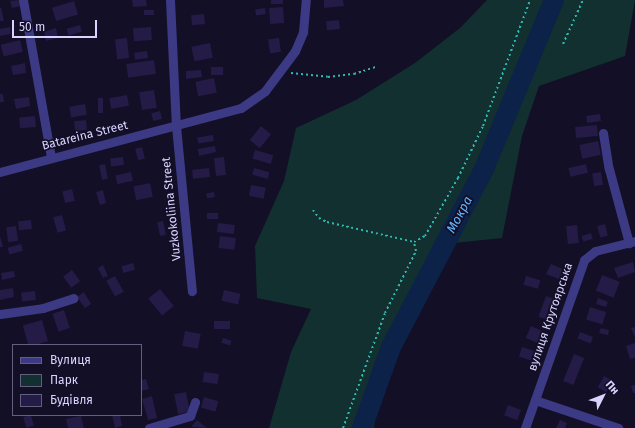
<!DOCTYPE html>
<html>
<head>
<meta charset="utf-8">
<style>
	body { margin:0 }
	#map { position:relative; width:635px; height:428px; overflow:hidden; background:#130f26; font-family:"Fira Sans",sans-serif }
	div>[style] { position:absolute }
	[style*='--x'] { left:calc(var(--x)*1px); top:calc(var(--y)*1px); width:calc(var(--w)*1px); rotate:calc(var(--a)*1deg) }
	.green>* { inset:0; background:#12302f }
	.river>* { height:20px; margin:-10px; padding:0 10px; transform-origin:10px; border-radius:10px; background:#0c2248 }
	.building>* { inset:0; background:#241b47; transform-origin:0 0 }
	.path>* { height:2px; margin-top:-1px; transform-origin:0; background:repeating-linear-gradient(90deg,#2fb8b0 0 2px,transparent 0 5px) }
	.minor>* { height:9px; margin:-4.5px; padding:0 4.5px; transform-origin:4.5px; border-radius:4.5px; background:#3d3a85 }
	span { translate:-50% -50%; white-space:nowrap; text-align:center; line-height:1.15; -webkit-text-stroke:3.5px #130f26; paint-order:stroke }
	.street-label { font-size:12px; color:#d9d4ff }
	.water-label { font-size:13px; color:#62b6ff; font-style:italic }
	.legend { position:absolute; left:12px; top:344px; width:130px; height:72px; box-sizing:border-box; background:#130f26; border:1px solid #625e7d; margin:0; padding:5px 7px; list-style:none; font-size:12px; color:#d9d4ff }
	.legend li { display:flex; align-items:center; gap:8px; height:20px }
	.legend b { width:20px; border:1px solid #625e7d }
	.north { position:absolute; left:583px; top:376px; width:40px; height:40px; -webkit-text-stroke:3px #130f26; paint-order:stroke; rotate:48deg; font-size:11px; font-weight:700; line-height:16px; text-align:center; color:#d9d4ff }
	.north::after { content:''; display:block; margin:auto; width:14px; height:18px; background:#d9d4ff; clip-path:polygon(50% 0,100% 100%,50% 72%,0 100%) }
	.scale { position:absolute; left:12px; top:20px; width:85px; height:18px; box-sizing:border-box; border:2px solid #d9d4ff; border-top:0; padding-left:5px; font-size:12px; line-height:14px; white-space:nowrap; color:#d9d4ff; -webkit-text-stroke:3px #130f26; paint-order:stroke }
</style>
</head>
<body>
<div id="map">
	<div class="green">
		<div style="clip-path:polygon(487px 0,635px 0,625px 56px,539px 86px,522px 136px,502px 238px,435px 245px,383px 343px,374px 428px,269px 428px,291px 352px,311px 309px,257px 298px,255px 246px,284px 181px,296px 128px,356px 100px,415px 63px,460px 28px)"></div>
	</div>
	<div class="river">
		<div style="--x:362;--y:428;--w:86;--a:-70.3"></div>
		<div style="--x:391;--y:347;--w:201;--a:-62.4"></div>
		<div style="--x:484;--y:169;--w:183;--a:-67.5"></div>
	</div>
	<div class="building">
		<div style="clip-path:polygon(20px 0,21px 6px,12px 8px,10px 1px)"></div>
		<div style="clip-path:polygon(132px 0,146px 0,147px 6px,133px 7px)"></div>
		<div style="left:271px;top:0;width:12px;height:4px"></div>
		<div style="clip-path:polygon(324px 0,343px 0,344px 6px,324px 8px)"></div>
		<div style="left:74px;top:1px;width:14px;height:23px;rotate:73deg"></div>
		<div style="clip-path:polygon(1px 7px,4px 21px,0 21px,0 8px)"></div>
		<div style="left:283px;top:7px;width:16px;height:14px;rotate:86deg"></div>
		<div style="left:265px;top:8px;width:6px;height:10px;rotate:81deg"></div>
		<div style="left:154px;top:10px;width:5px;height:10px;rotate:90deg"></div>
		<div style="left:204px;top:14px;width:10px;height:13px;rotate:84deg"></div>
		<div style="left:339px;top:20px;width:9px;height:13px;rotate:84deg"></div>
		<div style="left:80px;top:25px;width:7px;height:14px;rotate:74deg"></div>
		<div style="clip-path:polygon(10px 27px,11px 34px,0 36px,0 29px)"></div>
		<div style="left:151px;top:27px;width:13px;height:18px;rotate:86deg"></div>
		<div style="clip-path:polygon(56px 28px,58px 38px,46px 41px,44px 32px)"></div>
		<div style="left:127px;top:38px;width:20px;height:12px;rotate:84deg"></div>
		<div style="left:279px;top:38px;width:14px;height:11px;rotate:82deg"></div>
		<div style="left:20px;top:40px;width:12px;height:20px;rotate:76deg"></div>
		<div style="left:210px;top:43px;width:15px;height:19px;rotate:79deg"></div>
		<div style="left:147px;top:51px;width:7px;height:13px;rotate:82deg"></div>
		<div style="left:154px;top:60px;width:14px;height:28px;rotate:82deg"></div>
		<div style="clip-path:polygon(25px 63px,26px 73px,13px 75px,11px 66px)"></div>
		<div style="left:211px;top:67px;width:12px;height:8px"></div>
		<div style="clip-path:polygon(201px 70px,202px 77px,186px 79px,186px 71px)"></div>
		<div style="left:214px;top:78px;width:15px;height:19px;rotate:79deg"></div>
		<div style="left:154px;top:90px;width:18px;height:15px;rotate:81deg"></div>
		<div style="clip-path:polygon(0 94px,3px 94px,4px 102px,0 102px)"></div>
		<div style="left:127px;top:95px;width:11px;height:18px;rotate:80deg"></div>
		<div style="clip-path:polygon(29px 97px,30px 106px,16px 109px,14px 99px)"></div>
		<div style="left:98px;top:98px;width:5px;height:15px"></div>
		<div style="left:85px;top:104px;width:11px;height:16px;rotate:80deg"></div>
		<div style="left:160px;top:111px;width:8px;height:9px;rotate:76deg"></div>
		<div style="left:600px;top:114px;width:7px;height:14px;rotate:82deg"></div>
		<div style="left:35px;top:116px;width:11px;height:16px;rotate:85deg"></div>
		<div style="left:86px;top:120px;width:10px;height:12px;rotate:84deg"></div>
		<div style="left:597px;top:125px;width:11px;height:22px;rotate:85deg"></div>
		<div style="left:261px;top:126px;width:13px;height:18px;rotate:39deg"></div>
		<div style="left:213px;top:135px;width:6px;height:16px;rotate:81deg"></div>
		<div style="left:598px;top:141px;width:14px;height:19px;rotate:78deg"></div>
		<div style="clip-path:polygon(215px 146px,216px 152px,199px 156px,198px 149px)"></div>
		<div style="left:142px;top:147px;width:12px;height:7px;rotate:76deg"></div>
		<div style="left:255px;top:150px;width:19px;height:9px;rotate:16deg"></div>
		<div style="left:123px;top:157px;width:8px;height:13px;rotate:83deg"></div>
		<div style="left:224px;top:157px;width:18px;height:10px;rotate:84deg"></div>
		<div style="left:105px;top:164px;width:15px;height:6px;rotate:79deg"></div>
		<div style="left:586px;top:164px;width:9px;height:18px;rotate:77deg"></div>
		<div style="left:209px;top:168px;width:9px;height:17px;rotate:84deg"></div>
		<div style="left:254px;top:168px;width:16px;height:7px;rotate:15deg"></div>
		<div style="left:131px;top:172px;width:9px;height:16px;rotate:77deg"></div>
		<div style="left:601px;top:172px;width:13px;height:9px;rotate:81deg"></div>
		<div style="left:150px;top:183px;width:14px;height:17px;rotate:78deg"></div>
		<div style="left:251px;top:185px;width:15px;height:11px;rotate:11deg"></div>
		<div style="left:72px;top:189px;width:12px;height:10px;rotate:76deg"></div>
		<div style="clip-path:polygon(103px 190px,106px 203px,100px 205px,96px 192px)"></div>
		<div style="left:214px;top:192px;width:5px;height:8px;rotate:79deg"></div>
		<div style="left:207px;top:213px;width:11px;height:6px"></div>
		<div style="left:62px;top:215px;width:16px;height:9px;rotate:75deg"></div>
		<div style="left:31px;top:220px;width:9px;height:13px;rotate:84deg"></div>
		<div style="left:163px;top:221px;width:14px;height:6px;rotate:78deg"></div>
		<div style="left:218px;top:223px;width:17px;height:9px;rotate:7deg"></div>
		<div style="left:605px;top:224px;width:12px;height:8px;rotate:76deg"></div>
		<div style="left:577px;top:225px;width:18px;height:11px;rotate:84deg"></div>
		<div style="left:16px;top:226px;width:15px;height:10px;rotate:82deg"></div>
		<div style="left:591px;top:233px;width:6px;height:10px;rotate:72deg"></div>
		<div style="clip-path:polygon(0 236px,3px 247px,0 247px)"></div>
		<div style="left:220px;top:236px;width:16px;height:12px;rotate:7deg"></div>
		<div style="left:21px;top:244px;width:7px;height:14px;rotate:74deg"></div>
		<div style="clip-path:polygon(633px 262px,635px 272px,618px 278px,614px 268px)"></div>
		<div style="left:133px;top:263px;width:7px;height:12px;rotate:74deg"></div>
		<div style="clip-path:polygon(551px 264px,569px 272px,564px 281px,546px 274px)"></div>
		<div style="clip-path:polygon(103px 265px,108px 276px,103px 278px,98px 268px)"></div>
		<div style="left:72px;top:270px;width:14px;height:11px;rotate:54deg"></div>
		<div style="clip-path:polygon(14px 271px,15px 277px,2px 280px,1px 273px)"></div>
		<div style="left:602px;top:275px;width:19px;height:17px;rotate:21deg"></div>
		<div style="left:115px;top:276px;width:18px;height:10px;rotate:61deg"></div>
		<div style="left:526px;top:276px;width:15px;height:9px;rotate:16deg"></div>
		<div style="clip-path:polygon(13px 288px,14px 297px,0 300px,0 290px)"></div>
		<div style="left:160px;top:289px;width:22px;height:15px;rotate:51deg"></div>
		<div style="left:224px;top:290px;width:17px;height:11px;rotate:13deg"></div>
		<div style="left:35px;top:291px;width:9px;height:14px;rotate:84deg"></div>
		<div style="clip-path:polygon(84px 292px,91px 304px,85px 308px,77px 297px)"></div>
		<div style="left:546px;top:296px;width:12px;height:22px;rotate:20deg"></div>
		<div style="clip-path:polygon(598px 298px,608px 302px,606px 307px,596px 304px)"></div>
		<div style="left:590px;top:307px;width:17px;height:13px;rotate:17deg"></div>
		<div style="left:64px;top:310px;width:19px;height:12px;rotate:72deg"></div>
		<div style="left:42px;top:320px;width:22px;height:20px;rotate:74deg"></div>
		<div style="left:214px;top:321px;width:16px;height:8px"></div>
		<div style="left:531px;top:326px;width:17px;height:13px;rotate:24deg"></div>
		<div style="clip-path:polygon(635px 327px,635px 337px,631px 328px)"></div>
		<div style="clip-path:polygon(601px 328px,609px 330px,608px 335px,599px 333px)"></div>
		<div style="left:185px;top:331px;width:16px;height:15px;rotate:11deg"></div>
		<div style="left:580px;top:332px;width:14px;height:7px;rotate:21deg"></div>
		<div style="left:223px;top:338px;width:9px;height:5px;rotate:18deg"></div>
		<div style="clip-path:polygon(635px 343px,635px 358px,630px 359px,626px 346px)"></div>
		<div style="left:522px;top:347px;width:20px;height:10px;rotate:18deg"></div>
		<div style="left:574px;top:354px;width:11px;height:29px;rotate:22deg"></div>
		<div style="left:204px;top:372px;width:15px;height:10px;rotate:8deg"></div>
		<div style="left:604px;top:376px;width:10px;height:13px;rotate:29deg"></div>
		<div style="clip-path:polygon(146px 379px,149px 389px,141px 391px,141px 380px)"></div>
		<div style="clip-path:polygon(635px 385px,635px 393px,633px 393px,631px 386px)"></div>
		<div style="left:186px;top:392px;width:20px;height:12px;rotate:79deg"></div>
		<div style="clip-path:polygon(152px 396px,157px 418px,148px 420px,142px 399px)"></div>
		<div style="left:204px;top:397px;width:15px;height:11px;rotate:16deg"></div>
		<div style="left:508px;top:405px;width:14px;height:11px;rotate:21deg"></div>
		<div style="left:31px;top:415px;width:11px;height:8px;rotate:75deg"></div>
		<div style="clip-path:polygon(112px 415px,120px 415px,122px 426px,115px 428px)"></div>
		<div style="clip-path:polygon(81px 416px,84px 428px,68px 428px,66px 419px)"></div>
		<div style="clip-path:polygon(197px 420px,207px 428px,191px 427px)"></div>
		<div style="clip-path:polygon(560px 420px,567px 423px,565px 428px,556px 428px)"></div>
	</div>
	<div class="path">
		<div style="--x:563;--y:44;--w:48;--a:-65.6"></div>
		<div style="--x:291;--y:73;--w:37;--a:6"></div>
		<div style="--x:328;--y:77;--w:26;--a:-7"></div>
		<div style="--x:354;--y:74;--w:23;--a:-18"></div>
		<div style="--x:313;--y:210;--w:10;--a:53"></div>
		<div style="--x:319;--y:218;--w:9;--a:27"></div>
		<div style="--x:327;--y:222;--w:89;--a:12.9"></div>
		<div style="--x:414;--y:242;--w:13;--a:-29"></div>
		<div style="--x:425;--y:236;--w:67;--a:-60.4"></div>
		<div style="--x:458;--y:178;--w:58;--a:-64.3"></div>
		<div style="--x:483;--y:126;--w:134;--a:-69.5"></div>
		<div style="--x:343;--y:428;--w:122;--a:-69.9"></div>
		<div style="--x:385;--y:313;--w:69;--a:-63.4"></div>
		<div style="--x:416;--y:251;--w:9;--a:-103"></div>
	</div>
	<div class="minor">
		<div style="--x:23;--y:0;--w:159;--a:79.9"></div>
		<div style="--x:170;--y:0;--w:126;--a:87.3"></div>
		<div style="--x:176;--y:126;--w:166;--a:84.5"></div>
		<div style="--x:603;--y:133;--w:36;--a:81"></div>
		<div style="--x:609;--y:169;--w:77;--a:74.9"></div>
		<div style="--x:0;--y:172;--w:249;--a:-14.9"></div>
		<div style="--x:241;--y:108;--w:29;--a:-35"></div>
		<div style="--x:265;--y:91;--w:50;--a:-53.1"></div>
		<div style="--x:295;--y:51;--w:21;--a:-67"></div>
		<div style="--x:303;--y:32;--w:32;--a:-85"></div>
		<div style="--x:0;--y:314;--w:43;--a:-7.9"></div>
		<div style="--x:43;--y:308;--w:32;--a:-18"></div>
		<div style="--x:535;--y:400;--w:88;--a:18.6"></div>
		<div style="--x:149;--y:428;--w:43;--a:-16.3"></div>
		<div style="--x:190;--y:416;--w:15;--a:-70"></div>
		<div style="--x:525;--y:428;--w:178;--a:-70.6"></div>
		<div style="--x:584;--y:260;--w:14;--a:-39"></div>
		<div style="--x:595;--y:251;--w:41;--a:-14"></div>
	</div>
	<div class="street-label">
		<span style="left:85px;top:136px;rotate:-14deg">Batareina Street</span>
		<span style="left:172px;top:209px;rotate:-96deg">Vuzkokoliina Street</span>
		<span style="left:551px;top:317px;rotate:-71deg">вулиця Крутоярська</span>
	</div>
	<div class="water-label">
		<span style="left:460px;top:215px;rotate:-62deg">Мокра</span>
	</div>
	<ul class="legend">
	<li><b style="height:5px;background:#3d3a85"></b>Вулиця</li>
	<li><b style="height:11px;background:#12302f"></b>Парк</li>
	<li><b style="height:11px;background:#241b47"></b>Будівля</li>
	</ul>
	<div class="north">Пн</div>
	<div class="scale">50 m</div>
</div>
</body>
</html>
